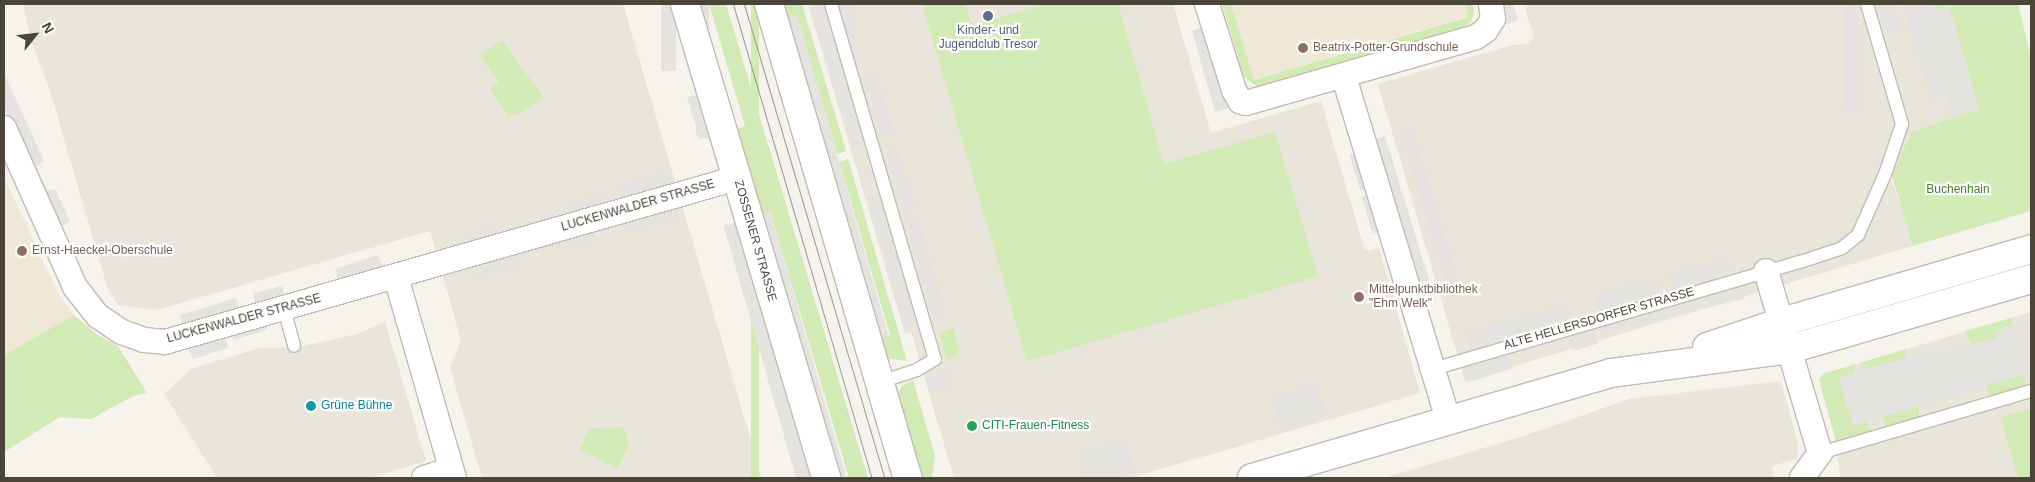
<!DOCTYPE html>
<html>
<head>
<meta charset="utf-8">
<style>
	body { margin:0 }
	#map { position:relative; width:2035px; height:482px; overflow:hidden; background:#f6f3ec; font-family:Arial,sans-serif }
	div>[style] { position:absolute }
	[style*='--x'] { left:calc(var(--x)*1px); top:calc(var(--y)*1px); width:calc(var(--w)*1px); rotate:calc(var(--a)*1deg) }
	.residential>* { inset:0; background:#eae5da }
	.education>* { inset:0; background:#efe8d6 }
	.green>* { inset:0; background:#d2eab5; transform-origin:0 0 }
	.parking>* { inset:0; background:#e5e3e0; transform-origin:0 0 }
	.roads { filter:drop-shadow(1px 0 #c2bbae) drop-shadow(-1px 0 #c2bbae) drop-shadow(0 1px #c2bbae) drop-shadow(0 -1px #c2bbae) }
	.service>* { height:12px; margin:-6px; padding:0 6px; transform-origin:6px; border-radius:6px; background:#fff }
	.minor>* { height:24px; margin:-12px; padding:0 12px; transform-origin:12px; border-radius:12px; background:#fff }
	.tertiary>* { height:28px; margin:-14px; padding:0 14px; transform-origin:14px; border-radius:14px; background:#fff }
	.tram>* { height:1px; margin:-0.5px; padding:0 0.5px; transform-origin:0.5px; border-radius:0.5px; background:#9a9a9a }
	.dots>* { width:14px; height:14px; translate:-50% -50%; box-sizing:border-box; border:2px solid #fff; border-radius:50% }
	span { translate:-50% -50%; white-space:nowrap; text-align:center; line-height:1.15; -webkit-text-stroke:4.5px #fff; paint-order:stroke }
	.service-label { font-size:12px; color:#4e5e75 }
	.education-label { font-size:12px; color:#785e54 }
	.left { translate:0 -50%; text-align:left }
	.park-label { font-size:12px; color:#4a7f2a }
	.street-label { font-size:12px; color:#4b4439 }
	.culture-label { font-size:12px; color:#0d838f }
	.leisure-label { font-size:12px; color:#27864d }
	.frame { position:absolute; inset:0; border:5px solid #4b4439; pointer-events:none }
	.north { position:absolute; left:10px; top:10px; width:50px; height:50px; -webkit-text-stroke:4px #fff; paint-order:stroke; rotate:61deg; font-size:14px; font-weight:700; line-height:20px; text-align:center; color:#4b4439 }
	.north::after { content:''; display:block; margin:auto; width:18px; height:22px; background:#4b4439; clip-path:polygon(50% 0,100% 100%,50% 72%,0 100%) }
</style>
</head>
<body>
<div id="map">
	<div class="residential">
		<div style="clip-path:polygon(23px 4px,623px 4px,762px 478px,482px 478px,450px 368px,461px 340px,430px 231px,156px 310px,118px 305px,108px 290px,50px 91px,31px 40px)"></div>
		<div style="clip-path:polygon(808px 4px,1173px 4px,1211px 133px,1321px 101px,1365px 251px,1379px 248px,1420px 393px,1130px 478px,954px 478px,911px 332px,905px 334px)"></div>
		<div style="clip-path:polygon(1524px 4px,1954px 4px,1986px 107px,1911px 132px,1891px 179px,1915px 245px,1465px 381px,1378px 84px,1512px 45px,1528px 44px,1534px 38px)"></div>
		<div style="clip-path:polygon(2031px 312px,2031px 408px,2000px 417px,2018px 478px,1840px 478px,1836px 441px,1820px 386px,1823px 374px)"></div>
		<div style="clip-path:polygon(385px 321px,426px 461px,369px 478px,217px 478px,164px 394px,191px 369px,259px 348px,300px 347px,358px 334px)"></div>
		<div style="clip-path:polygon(1781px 381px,1798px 445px,1797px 459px,1772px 466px,1774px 478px,1383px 478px,1524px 436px,1629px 399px)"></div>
	</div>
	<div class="education">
		<div style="clip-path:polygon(1231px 4px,1465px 4px,1469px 16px,1254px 80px)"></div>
		<div style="clip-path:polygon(4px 177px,58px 293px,74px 315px,4px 355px)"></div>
	</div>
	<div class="green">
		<div style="clip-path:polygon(709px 4px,726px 4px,868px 478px,849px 478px,770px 211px,758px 215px,733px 130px,745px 126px)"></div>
		<div style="left:751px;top:4px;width:8px;height:494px"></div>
		<div style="clip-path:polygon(779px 4px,802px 4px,846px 151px,837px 154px,797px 16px,783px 20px)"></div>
		<div style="clip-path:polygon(922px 4px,965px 4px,972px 26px,1044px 4px,1118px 4px,1164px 164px,1275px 132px,1318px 276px,1027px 361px)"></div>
		<div style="clip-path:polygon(1222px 4px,1231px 4px,1254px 80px,1468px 17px,1465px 4px,1473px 4px,1474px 13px,1471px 22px,1463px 28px,1259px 88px,1244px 77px)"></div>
		<div style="clip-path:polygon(1934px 4px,2018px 4px,2031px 57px,2031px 211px,1913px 246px,1892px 176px,1911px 132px,1979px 109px,1949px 6px,1936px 9px)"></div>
		<div style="clip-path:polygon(502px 40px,544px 98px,523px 112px,508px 116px,490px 89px,499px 83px,480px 56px)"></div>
		<div style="clip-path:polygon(848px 159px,907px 361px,886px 358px,877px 339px,890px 335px,841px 168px,826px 166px)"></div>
		<div style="clip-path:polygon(74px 315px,96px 334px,118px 346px,147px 393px,133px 396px,91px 419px,60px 417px,4px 452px,4px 355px)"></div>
		<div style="clip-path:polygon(2012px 318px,2011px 326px,1995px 330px,2009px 379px,2023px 375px,2026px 383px,2024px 388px,1991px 398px,1985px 386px,1998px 382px,1987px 340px,1972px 345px,1965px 331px)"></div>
		<div style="clip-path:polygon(953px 328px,960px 352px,947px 361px,939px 333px)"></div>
		<div style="clip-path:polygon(1906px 349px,1905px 358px,1891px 362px,1904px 410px,1919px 406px,1919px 418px,1888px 428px,1881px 417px,1895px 413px,1881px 365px,1866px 369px,1860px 363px)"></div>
		<div style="clip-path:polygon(1855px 364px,1854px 373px,1839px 378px,1853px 425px,1867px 421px,1869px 429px,1867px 434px,1836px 441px,1819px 379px,1823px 374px)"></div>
		<div style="clip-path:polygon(913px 380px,935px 456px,932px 478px,918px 478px,897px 394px,902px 386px)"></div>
		<div style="clip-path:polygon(2031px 408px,2031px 478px,2018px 478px,2000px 417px)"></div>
		<div style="clip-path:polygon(623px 426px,629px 446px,617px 469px,580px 449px,589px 428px,612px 429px)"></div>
	</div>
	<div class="parking">
		<div style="left:661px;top:4px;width:15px;height:67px"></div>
		<div style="left:696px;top:4px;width:13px;height:131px"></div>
		<div style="left:824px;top:4px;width:145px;height:13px;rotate:74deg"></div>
		<div style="left:842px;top:4px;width:14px;height:66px"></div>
		<div style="clip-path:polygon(1500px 4px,1513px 4px,1518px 21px,1506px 24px)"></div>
		<div style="left:1845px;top:4px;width:13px;height:105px"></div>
		<div style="clip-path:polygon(1877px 4px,1892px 4px,1900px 28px,1886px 32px)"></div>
		<div style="clip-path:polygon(1903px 4px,1934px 4px,1936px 9px,1949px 6px,1979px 109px,1952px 117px,1946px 94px,1931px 99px)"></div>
		<div style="left:797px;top:16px;width:332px;height:15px;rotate:74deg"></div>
		<div style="clip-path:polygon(1203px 27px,1228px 108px,1215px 112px,1192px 31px)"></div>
		<div style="clip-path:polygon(4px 73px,44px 161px,32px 170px,4px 107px)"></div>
		<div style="left:876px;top:74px;width:63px;height:12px;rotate:73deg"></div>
		<div style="left:702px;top:93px;width:44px;height:15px;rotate:74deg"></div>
		<div style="left:1412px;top:129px;width:172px;height:12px;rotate:73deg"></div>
		<div style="left:1385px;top:136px;width:171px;height:13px;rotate:73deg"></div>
		<div style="left:897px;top:148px;width:63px;height:12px;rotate:73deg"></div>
		<div style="left:1362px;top:151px;width:37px;height:13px;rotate:73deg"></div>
		<div style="clip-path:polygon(667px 173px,674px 185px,617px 202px,619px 186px)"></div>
		<div style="clip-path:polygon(55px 189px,70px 221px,58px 229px,41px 192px)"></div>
		<div style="left:600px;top:193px;width:13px;height:100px;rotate:67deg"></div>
		<div style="left:1375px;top:193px;width:38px;height:14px;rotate:73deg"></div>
		<div style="left:882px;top:200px;width:129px;height:13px;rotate:74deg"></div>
		<div style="clip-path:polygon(679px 202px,679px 217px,629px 231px,621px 219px)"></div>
		<div style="left:770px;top:211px;width:278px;height:13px;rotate:74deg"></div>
		<div style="left:918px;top:218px;width:100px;height:12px;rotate:74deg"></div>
		<div style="left:739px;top:221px;width:268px;height:16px;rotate:74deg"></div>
		<div style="left:488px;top:225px;width:13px;height:33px;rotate:63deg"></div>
		<div style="left:592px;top:228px;width:13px;height:54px;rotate:81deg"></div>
		<div style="left:518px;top:250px;width:14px;height:48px;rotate:73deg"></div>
		<div style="clip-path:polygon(377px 255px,385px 268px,338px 282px,335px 269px)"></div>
		<div style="left:1728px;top:257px;width:14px;height:61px;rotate:73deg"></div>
		<div style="left:1657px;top:278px;width:14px;height:65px;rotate:73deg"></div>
		<div style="left:282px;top:286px;width:12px;height:30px;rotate:76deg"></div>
		<div style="left:1742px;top:286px;width:13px;height:145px;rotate:77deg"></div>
		<div style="left:236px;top:298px;width:14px;height:59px;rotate:73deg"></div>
		<div style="left:1567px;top:304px;width:14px;height:105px;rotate:73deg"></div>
		<div style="clip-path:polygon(2031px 320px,2031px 372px,1853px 426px,1839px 377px,1933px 350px,1935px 356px,1997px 338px,1995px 331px)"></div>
		<div style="clip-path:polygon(268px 323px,267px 330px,234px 340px,230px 335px)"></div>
		<div style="left:1594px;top:330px;width:14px;height:26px;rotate:73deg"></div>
		<div style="clip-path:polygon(225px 337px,228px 348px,193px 359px,187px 347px)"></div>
		<div style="left:1509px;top:355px;width:14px;height:49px;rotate:73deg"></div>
		<div style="left:949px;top:370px;width:17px;height:24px;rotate:73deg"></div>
		<div style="left:1317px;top:384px;width:34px;height:48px;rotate:73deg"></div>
		<div style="clip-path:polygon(1125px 440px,1135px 473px,1117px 478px,1085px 478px,1078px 454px)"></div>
	</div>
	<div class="roads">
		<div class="service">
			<div style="--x:831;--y:4;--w:370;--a:73.7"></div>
			<div style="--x:935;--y:359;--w:21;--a:149"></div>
			<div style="--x:917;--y:370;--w:40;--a:162"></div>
			<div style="--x:284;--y:308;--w:39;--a:75"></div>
			<div style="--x:1433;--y:369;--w:395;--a:-16.3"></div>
			<div style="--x:1812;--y:258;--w:32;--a:-18"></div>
			<div style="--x:1842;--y:248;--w:21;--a:-39"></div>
			<div style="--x:1858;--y:235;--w:67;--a:-66.1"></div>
			<div style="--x:1885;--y:174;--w:53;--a:-71.2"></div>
			<div style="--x:1902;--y:124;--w:125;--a:-106.3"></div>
			<div style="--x:1820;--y:453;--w:220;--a:-16.4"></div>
		</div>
		<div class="minor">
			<div style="--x:1207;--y:4;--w:90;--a:72.6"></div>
			<div style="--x:1234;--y:90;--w:13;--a:61"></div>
			<div style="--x:1240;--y:101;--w:6;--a:18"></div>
			<div style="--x:1246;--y:103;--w:239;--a:-16"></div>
			<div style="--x:1476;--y:37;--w:12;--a:-35"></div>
			<div style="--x:1486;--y:30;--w:13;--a:-58"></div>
			<div style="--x:1493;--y:19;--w:15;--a:-98"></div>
			<div style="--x:1344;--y:77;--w:358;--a:73.1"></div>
			<div style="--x:4;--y:128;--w:174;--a:65.9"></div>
			<div style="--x:75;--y:287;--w:37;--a:52"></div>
			<div style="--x:98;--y:316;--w:29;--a:34"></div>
			<div style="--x:122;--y:332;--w:23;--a:20"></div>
			<div style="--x:144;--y:340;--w:21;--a:5"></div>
			<div style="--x:165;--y:342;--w:595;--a:-16"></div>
			<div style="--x:1766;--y:271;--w:190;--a:73.5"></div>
			<div style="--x:1820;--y:453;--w:31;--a:126"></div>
			<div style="--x:396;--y:277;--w:209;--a:73.9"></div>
			<div style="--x:424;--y:478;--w:28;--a:-17"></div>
		</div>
		<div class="tertiary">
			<div style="--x:685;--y:4;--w:495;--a:73.4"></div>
			<div style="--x:769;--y:4;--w:494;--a:73.7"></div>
			<div style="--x:1707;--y:347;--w:79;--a:-18.4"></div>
			<div style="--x:1782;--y:322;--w:259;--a:-16.3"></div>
			<div style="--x:1252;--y:478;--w:374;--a:-16.3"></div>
			<div style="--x:1611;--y:373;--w:181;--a:-7.6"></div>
			<div style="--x:1790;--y:349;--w:251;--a:-16.2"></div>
		</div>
	</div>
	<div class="tram">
		<div style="--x:733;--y:4;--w:494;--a:73.7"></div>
		<div style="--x:744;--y:4;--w:494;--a:73.5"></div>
	</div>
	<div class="dots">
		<div style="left:988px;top:16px;background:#5c6f8a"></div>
		<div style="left:1303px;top:48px;background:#8d6e63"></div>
		<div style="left:22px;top:251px;background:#8d6e63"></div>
		<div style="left:1359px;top:297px;background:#8d6e63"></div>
		<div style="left:311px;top:406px;background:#0f9aa8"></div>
		<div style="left:972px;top:426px;background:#2e9e5b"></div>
	</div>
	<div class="service-label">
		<span style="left:988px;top:38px">Kinder- und<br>Jugendclub Tresor</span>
	</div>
	<div class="education-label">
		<span class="left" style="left:1313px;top:48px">Beatrix-Potter-Grundschule</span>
		<span class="left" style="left:32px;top:251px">Ernst-Haeckel-Oberschule</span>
		<span class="left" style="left:1369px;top:297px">Mittelpunktbibliothek<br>"Ehm Welk"</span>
	</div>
	<div class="park-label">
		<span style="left:1958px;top:190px">Buchenhain</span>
	</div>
	<div class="street-label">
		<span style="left:638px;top:206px;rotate:-16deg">LUCKENWALDER STRASSE</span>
		<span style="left:755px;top:241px;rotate:74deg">ZOSSENER STRASSE</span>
		<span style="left:244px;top:319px;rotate:-15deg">LUCKENWALDER STRASSE</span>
		<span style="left:1599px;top:319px;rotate:-16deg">ALTE HELLERSDORFER STRASSE</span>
	</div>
	<div class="culture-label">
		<span class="left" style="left:321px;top:406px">Grüne Bühne</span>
	</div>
	<div class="leisure-label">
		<span class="left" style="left:982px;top:426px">CITI-Frauen-Fitness</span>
	</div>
	<div class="frame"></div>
	<div class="north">N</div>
</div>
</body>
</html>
